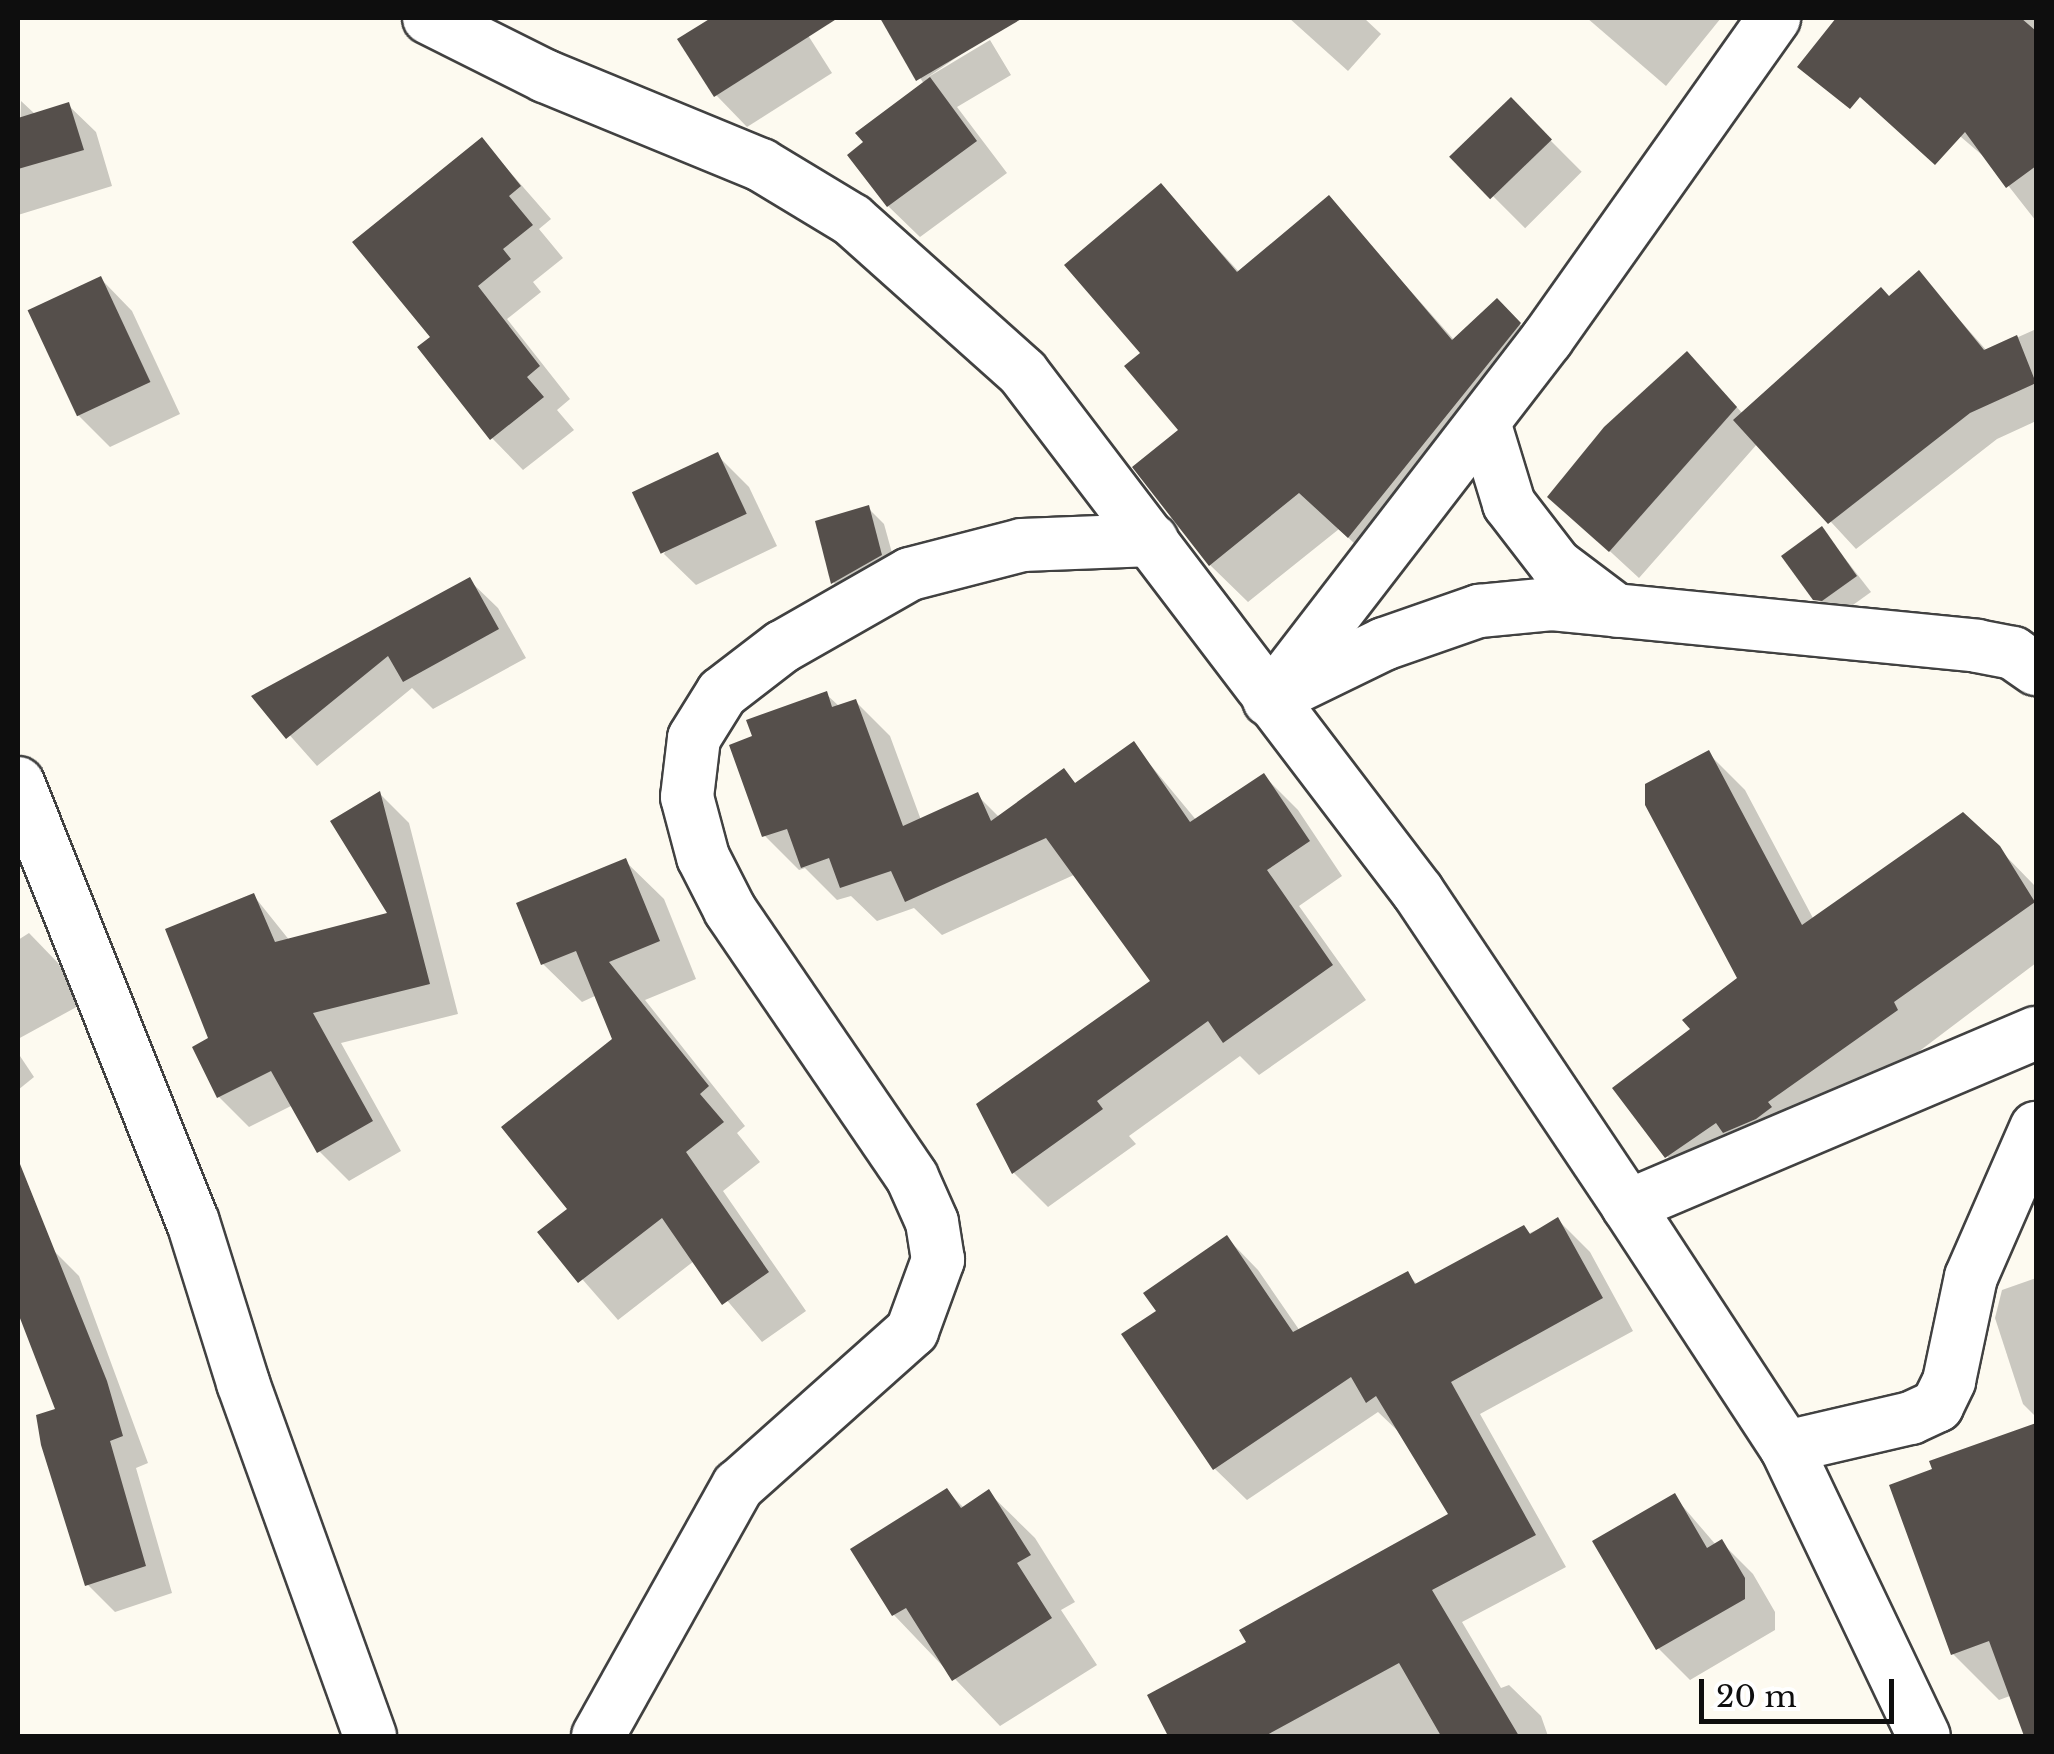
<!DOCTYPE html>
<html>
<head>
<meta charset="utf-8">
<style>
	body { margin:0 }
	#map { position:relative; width:2054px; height:1754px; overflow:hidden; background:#fdfaf0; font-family:"Libre Baskerville",serif }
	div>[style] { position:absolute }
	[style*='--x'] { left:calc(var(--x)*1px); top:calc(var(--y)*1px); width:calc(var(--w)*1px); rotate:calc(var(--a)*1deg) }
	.shadow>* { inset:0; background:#0003; transform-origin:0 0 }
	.building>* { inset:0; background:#554f4b; transform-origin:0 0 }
	.roads { filter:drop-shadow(2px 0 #414141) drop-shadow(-2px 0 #414141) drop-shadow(0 2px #414141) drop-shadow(0 -2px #414141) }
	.street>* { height:52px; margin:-26px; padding:0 26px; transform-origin:26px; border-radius:26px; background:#fff }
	span { translate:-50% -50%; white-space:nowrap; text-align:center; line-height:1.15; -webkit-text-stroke:10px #fff; paint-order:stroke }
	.frame { position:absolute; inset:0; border:20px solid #0e0e0e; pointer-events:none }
	.scale { position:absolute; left:1699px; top:1679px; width:195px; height:45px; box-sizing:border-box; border:5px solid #0e0e0e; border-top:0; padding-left:12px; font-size:30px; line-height:35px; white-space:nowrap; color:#0e0e0e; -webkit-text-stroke:8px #fff; paint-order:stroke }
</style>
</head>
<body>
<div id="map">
	<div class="shadow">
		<div style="clip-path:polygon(716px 18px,797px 18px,832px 73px,747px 127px,716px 95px,680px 40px)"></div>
		<div style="clip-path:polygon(883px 18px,976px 18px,988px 36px,925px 79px,990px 40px,1011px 75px,957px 107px,1007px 173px,920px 237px,888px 206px,924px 84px)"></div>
		<div style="clip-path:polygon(1289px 18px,1364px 18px,1381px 34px,1348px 71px)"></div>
		<div style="clip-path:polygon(1587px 18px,1721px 18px,1666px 86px)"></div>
		<div style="clip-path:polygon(1865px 18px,2036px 18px,2036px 221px,1989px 161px,1961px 137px)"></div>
		<div style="clip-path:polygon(21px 101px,36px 115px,68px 105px,96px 132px,112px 186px,18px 215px)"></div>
		<div style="left:1511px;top:101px;width:100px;height:80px;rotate:45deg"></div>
		<div style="clip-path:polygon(482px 140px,551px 219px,539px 229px,563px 258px,533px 282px,541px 292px,507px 319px,570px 399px,557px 410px,574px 430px,523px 470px,492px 438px,434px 337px)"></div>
		<div style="clip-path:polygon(1161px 187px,1240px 273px,1329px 199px,1455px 341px,1497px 302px,1535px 339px,1387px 574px,1339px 529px,1248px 602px,1210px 565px,1181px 430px,1143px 353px)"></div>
		<div style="clip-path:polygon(1919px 274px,1987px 351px,2036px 329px,2036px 421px,1997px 439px,1856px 549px,1758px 443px,1639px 578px,1550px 496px,1715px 383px,1743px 414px)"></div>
		<div style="clip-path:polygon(101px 279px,132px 311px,180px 414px,110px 447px,78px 415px)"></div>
		<div style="clip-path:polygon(717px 455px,749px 487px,777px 546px,696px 585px,664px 554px)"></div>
		<div style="clip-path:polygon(868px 508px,884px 524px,897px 571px,849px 598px,834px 583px,818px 522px)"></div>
		<div style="clip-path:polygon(1822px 529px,1871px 592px,1839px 615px,1815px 598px)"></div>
		<div style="clip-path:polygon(469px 580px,498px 608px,526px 658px,433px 709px,412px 688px,317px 766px,255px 696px)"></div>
		<div style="clip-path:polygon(826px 694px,840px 707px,856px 702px,890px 736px,921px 820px,977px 795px,1000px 818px,1064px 771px,1077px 785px,1134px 745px,1197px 821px,1264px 776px,1298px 810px,1342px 876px,1299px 906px,1366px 1000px,1259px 1075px,1240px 1056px,1129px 1136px,1136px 1144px,1048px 1207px,1014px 1173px,979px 1105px,1153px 982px,1076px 874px,942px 935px,914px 908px,877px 921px,851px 896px,837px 900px,805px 868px,799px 870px,765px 836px,755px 737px)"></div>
		<div style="clip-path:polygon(1708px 753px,1745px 790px,1814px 920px,1998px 848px,2036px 887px,2036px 963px,1803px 1139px,1704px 1193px,1667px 1156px,1694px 1029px,1740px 979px)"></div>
		<div style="clip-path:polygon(380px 794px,409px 823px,458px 1014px,341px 1043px,401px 1151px,349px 1181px,319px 1151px,293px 1105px,249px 1127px,219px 1097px,212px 1040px,254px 896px,290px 941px,391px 915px)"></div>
		<div style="clip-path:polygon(625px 861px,664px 899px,696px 979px,645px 1000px,745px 1126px,737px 1133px,760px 1162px,723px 1191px,806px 1311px,762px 1342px,694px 1261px,618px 1320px,541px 1232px,570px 1209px,615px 1040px,597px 995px,582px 1002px,543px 964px)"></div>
		<div style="clip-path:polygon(29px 933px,58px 963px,82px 1004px,18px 1039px,18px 940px)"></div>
		<div style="clip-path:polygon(18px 1053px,34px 1077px,18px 1090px)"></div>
		<div style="clip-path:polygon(1558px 1220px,1590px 1252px,1633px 1331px,1480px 1414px,1566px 1567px,1462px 1622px,1501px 1688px,1509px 1685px,1541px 1716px,1548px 1736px,1171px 1736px,1150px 1696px,1250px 1643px,1452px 1515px,1400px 1433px,1378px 1412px,1247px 1500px,1215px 1469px,1124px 1335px,1160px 1312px,1227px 1238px,1258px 1270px,1300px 1331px,1407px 1274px,1418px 1285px)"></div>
		<div style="clip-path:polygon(52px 1249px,79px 1276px,148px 1463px,136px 1468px,172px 1593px,115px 1612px,88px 1585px,58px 1411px,18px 1306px,18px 1263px)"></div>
		<div style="clip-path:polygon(2036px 1278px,2036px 1417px,2023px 1404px,1995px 1318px,2002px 1290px)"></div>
		<div style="clip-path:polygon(2032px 1427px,2036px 1432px,2036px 1711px,2018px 1693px,1999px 1700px,1953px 1654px)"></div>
		<div style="clip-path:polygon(947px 1491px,965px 1509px,989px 1493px,1035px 1538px,1075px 1602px,1061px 1610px,1097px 1665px,1000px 1726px,894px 1615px)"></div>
		<div style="clip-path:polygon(1674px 1496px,1716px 1545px,1721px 1542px,1753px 1574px,1775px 1612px,1775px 1630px,1690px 1680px,1658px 1648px)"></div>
	</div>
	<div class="building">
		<div style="clip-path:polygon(711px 18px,838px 18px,714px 97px,677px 39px)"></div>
		<div style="clip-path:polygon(880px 18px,1023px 18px,916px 81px)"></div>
		<div style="clip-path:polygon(1836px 18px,2021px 18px,2036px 31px,2036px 166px,2006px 188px,1965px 132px,1935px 165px,1860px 97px,1850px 109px,1797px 67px)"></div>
		<div style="clip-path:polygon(930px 77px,977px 141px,887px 207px,847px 155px,863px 142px,855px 133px)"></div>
		<div style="left:1511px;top:97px;width:59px;height:86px;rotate:46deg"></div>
		<div style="clip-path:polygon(69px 102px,84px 150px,18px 169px,18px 118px)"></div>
		<div style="clip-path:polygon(482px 137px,521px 186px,509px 196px,533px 225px,503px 249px,511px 259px,478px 286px,540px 366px,527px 377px,544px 397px,490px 440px,417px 347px,430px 337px,352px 242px)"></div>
		<div style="clip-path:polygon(1161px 183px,1237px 272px,1329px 195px,1452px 340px,1497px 298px,1521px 323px,1348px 538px,1299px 493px,1209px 566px,1132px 467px,1178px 430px,1124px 366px,1140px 353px,1064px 265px)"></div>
		<div style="clip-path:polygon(1919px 270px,1984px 350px,2017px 335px,2036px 383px,1970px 413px,1828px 524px,1733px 420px,1881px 287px,1889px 296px)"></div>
		<div style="left:101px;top:276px;width:117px;height:81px;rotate:65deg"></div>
		<div style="clip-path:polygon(1687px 351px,1737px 407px,1609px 552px,1547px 497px,1604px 427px)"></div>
		<div style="left:718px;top:452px;width:68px;height:95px;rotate:65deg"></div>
		<div style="clip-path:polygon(869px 505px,882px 555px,831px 584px,815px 521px)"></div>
		<div style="clip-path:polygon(1822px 526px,1857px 576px,1822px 601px,1813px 600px,1781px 556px)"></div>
		<div style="clip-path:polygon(470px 577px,499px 629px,403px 682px,388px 656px,286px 739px,251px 696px)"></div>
		<div style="clip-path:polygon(827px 691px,832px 707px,856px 699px,903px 826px,978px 792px,991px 821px,1064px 768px,1075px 783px,1134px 741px,1190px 822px,1264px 773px,1310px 841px,1267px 870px,1333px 965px,1223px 1043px,1208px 1021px,1097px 1101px,1103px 1109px,1012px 1174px,976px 1104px,1150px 981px,1046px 838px,905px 902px,891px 871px,840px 888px,829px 858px,801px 868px,787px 829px,762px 837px,729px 745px,752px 736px,746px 720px)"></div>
		<div style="clip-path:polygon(1709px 750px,1802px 925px,1963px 812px,2000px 846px,2035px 902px,1894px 1002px,1898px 1010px,1768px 1102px,1772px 1107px,1756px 1119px,1723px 1133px,1716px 1123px,1665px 1158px,1612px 1088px,1690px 1029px,1682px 1020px,1737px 978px,1645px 805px,1645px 784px)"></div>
		<div style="clip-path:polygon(380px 791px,430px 984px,313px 1013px,373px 1121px,317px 1153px,271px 1071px,217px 1098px,192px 1047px,208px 1038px,165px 929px,254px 893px,275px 942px,387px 913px,330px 821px)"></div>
		<div style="clip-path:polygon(626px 858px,660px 941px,609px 962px,709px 1086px,700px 1094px,724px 1122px,686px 1152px,769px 1272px,722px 1305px,662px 1218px,578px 1283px,537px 1232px,567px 1209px,501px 1127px,612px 1039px,576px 951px,541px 965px,516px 903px)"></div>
		<div style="clip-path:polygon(20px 1164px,107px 1381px,123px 1436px,110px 1441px,146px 1566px,85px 1586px,41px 1445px,36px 1415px,55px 1409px,18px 1313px)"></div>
		<div style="clip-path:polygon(1558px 1217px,1603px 1298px,1451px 1382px,1536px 1535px,1432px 1590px,1519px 1736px,1441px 1736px,1399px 1663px,1265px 1736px,1168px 1736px,1147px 1695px,1246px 1642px,1239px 1630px,1448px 1514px,1376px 1396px,1366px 1403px,1351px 1377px,1213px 1470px,1121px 1334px,1156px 1311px,1143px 1293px,1227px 1235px,1293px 1332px,1408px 1271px,1415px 1284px,1524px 1225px,1530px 1234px)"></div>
		<div style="clip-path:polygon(2036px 1423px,2036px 1736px,2024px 1736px,1989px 1641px,1951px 1655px,1889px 1485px,1932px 1469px,1929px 1461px)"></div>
		<div style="clip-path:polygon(947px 1488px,961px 1508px,989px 1489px,1031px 1555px,1017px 1563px,1052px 1618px,952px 1681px,906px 1608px,892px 1616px,850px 1549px)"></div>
		<div style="clip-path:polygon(1675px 1493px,1707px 1548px,1722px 1539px,1745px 1578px,1745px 1599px,1656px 1650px,1592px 1541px)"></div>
	</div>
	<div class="roads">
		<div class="street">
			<div style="--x:429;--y:18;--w:130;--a:26.6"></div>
			<div style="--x:545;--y:76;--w:234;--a:22.4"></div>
			<div style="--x:761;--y:165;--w:106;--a:31.1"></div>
			<div style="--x:852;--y:220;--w:229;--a:41.8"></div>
			<div style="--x:1023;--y:373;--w:652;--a:52.73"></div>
			<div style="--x:1418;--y:892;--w:378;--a:56.2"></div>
			<div style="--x:1628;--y:1206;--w:288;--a:56.8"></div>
			<div style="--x:1786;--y:1447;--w:320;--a:64.5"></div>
			<div style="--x:1484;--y:422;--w:86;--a:73"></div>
			<div style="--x:1509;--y:504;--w:77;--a:52.4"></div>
			<div style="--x:1556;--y:565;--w:76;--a:37"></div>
			<div style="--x:1279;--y:695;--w:117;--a:-25.9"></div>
			<div style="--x:1384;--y:644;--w:101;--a:-19.2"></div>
			<div style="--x:1479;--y:611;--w:73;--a:-5.5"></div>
			<div style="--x:1552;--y:604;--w:427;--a:5.6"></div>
			<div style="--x:1977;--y:646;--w:37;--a:11"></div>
			<div style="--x:2013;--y:653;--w:28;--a:35"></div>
			<div style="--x:1269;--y:700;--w:456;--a:-52.4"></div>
			<div style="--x:1547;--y:339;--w:393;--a:-54.7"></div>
			<div style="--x:18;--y:783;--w:473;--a:68.3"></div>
			<div style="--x:193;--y:1222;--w:169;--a:72.7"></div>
			<div style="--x:243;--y:1383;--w:375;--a:70.2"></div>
			<div style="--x:1628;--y:1206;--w:443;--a:-23"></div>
			<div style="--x:1786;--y:1447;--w:128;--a:-13.1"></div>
			<div style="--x:1911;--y:1418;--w:29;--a:-25"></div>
			<div style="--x:1937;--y:1406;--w:28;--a:-64"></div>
			<div style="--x:1949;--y:1381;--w:106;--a:-78.1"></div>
			<div style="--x:1971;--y:1277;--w:163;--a:-66.4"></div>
			<div style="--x:598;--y:1736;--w:287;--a:-60.8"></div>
			<div style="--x:738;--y:1486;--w:233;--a:-41.7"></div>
			<div style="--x:912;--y:1331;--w:76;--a:-69.9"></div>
			<div style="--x:938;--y:1260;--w:38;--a:-99"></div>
			<div style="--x:932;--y:1222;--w:49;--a:-114"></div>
			<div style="--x:912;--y:1177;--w:323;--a:-124.3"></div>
			<div style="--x:730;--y:910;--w:59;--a:-117"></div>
			<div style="--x:703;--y:857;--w:62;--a:-104.9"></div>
			<div style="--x:687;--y:797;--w:59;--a:-83.2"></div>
			<div style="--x:694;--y:738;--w:53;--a:-58.1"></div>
			<div style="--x:722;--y:693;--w:76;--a:-37.5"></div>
			<div style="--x:782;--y:647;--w:147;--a:-29.7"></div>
			<div style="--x:910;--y:574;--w:116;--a:-14.5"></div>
			<div style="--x:1022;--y:545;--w:130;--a:-2.2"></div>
		</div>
	</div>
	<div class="frame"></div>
	<div class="scale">20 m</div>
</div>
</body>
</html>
